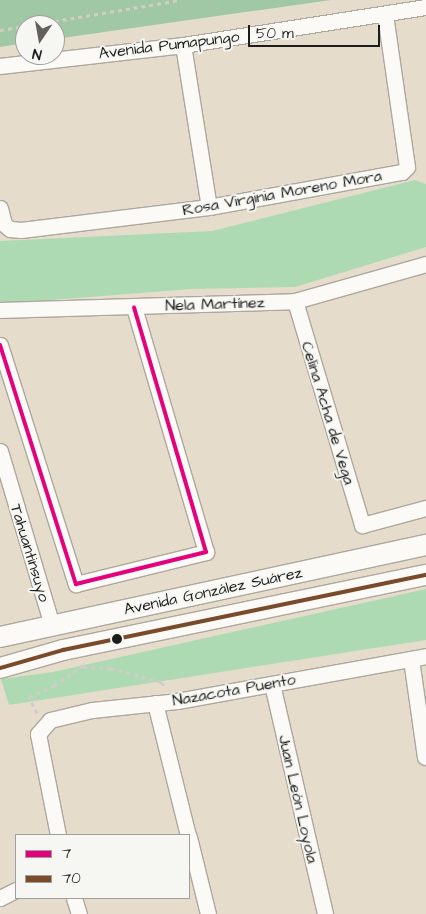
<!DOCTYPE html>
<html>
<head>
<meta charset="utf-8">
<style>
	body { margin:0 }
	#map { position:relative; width:426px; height:914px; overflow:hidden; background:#e6dccc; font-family:"Architects Daughter",sans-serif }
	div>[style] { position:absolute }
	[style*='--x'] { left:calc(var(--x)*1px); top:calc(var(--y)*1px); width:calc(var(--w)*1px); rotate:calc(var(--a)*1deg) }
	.green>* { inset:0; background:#addab3 }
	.forest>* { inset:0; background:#a0c8a5 }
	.path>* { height:3px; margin-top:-1.5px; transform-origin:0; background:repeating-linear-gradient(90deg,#d0cdc9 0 4px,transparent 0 8px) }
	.roads { filter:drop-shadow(1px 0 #ada79d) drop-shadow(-1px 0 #ada79d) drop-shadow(0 1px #ada79d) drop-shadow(0 -1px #ada79d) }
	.minor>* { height:15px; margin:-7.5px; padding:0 7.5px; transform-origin:7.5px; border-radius:7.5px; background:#fbfaf7 }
	.secondary>* { height:20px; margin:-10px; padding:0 10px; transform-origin:10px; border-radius:10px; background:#fbfaf7 }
	.bus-1>* { height:4px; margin:-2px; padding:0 2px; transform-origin:2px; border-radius:2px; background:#e5007d }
	.bus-2>* { height:4px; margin:-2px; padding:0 2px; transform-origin:2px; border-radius:2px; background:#7a4b2a }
	.dots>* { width:14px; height:14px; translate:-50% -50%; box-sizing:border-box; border:2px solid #f6f6f2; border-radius:50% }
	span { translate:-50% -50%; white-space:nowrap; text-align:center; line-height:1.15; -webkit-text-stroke:4px #f6f6f2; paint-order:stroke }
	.street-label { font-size:16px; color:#1c1c1c }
	.legend { position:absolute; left:15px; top:834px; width:175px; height:65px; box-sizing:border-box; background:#f6f6f2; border:1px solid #9f9f9c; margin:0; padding:6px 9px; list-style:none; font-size:15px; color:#1c1c1c }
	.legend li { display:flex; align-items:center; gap:10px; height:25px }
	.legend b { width:25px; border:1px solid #9f9f9c }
	.north { position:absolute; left:15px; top:15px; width:50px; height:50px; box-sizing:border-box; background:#f6f6f2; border:1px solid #9f9f9c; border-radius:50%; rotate:192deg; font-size:14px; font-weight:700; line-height:20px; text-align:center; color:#1c1c1c }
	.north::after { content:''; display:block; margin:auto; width:18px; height:22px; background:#635f5a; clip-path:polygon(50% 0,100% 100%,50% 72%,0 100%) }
	.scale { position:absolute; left:248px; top:25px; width:132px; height:22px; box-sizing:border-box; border:2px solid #1c1c1c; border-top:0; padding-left:6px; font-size:15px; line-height:18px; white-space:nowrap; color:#1c1c1c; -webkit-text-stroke:4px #f6f6f2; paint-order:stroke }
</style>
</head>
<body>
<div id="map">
	<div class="green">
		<div style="clip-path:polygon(415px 180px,426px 184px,426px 247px,295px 287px,191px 289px,0 304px,0 241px,212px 231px)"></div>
		<div style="clip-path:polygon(426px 589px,426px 640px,9px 705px,1px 679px,53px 672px)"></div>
	</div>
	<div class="forest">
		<div style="clip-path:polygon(0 0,331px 0,55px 39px,55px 25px,25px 25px,25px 43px,0 47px)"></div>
	</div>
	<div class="path">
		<div style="--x:31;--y:25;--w:152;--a:-9.5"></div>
		<div style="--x:0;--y:30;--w:25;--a:-9"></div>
		<div style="--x:83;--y:667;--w:28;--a:2"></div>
		<div style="--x:111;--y:668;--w:52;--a:15.6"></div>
		<div style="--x:161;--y:682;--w:6;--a:51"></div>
		<div style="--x:37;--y:713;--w:18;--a:-117"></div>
		<div style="--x:29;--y:697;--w:27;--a:-24"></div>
		<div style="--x:54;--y:686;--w:36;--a:-36"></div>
	</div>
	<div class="roads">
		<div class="minor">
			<div style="--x:183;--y:45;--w:164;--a:80.9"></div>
			<div style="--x:0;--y:66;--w:184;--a:-6.5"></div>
			<div style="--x:183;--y:45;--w:246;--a:-8.9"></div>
			<div style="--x:0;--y:208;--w:16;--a:76"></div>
			<div style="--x:4;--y:224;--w:8;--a:40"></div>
			<div style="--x:10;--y:229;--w:11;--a:5"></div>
			<div style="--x:21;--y:230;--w:189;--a:-7"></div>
			<div style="--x:209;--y:207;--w:196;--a:-10.3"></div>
			<div style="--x:402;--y:172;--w:7;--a:-45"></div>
			<div style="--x:407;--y:167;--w:154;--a:-98.2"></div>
			<div style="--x:295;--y:301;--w:234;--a:73.3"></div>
			<div style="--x:362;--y:525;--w:66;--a:-14.9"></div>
			<div style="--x:0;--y:310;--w:295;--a:-1.7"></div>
			<div style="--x:295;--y:301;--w:136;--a:-15.8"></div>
			<div style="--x:0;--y:345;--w:251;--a:72.4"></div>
			<div style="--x:76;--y:584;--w:134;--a:-13.8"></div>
			<div style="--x:206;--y:552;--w:255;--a:-106.4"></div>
			<div style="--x:0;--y:451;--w:182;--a:73.4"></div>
			<div style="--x:411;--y:659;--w:99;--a:81.9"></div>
			<div style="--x:272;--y:684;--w:236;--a:77"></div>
			<div style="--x:155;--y:703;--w:136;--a:76"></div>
			<div style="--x:58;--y:835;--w:103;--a:-101.2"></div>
			<div style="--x:38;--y:734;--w:18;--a:-49"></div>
			<div style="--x:50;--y:720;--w:43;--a:-13.4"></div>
			<div style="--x:92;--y:710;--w:85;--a:-6"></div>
			<div style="--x:177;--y:701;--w:253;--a:-10.2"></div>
			<div style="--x:189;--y:837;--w:79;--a:76.1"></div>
			<div style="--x:0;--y:898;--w:18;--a:-27"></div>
			<div style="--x:74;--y:898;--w:17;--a:73"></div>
		</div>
		<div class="secondary">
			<div style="--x:0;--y:637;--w:436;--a:-12.2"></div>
			<div style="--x:0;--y:668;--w:66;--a:-15.9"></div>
			<div style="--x:63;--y:650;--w:371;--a:-11.7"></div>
		</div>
	</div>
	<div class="bus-1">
		<div style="--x:0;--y:345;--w:251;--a:72.4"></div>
		<div style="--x:76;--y:584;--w:134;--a:-13.8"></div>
		<div style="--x:206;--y:552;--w:255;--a:-106.4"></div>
	</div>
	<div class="bus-2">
		<div style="--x:0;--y:668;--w:66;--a:-15.9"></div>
		<div style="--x:63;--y:650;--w:371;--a:-11.7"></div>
	</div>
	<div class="dots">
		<div style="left:117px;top:639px;background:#1c1c1c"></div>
	</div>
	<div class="street-label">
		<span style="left:169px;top:45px;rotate:-7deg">Avenida Pumapungo</span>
		<span style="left:282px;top:193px;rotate:-10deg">Rosa Virginia Moreno Mora</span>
		<span style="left:215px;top:304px;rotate:-2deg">Nela Martínez</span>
		<span style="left:328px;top:413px;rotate:73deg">Celina Acha de Vega</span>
		<span style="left:30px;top:553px;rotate:73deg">Tahuantinsuyo</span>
		<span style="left:213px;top:591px;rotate:-12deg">Avenida González Suárez</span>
		<span style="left:234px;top:690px;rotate:-10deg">Nazacota Puento</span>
		<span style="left:298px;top:799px;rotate:77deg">Juan León Loyola</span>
	</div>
	<ul class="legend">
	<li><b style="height:6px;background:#e5007d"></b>7</li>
	<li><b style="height:6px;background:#7a4b2a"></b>70</li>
	</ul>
	<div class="north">N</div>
	<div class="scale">50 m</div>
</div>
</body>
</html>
